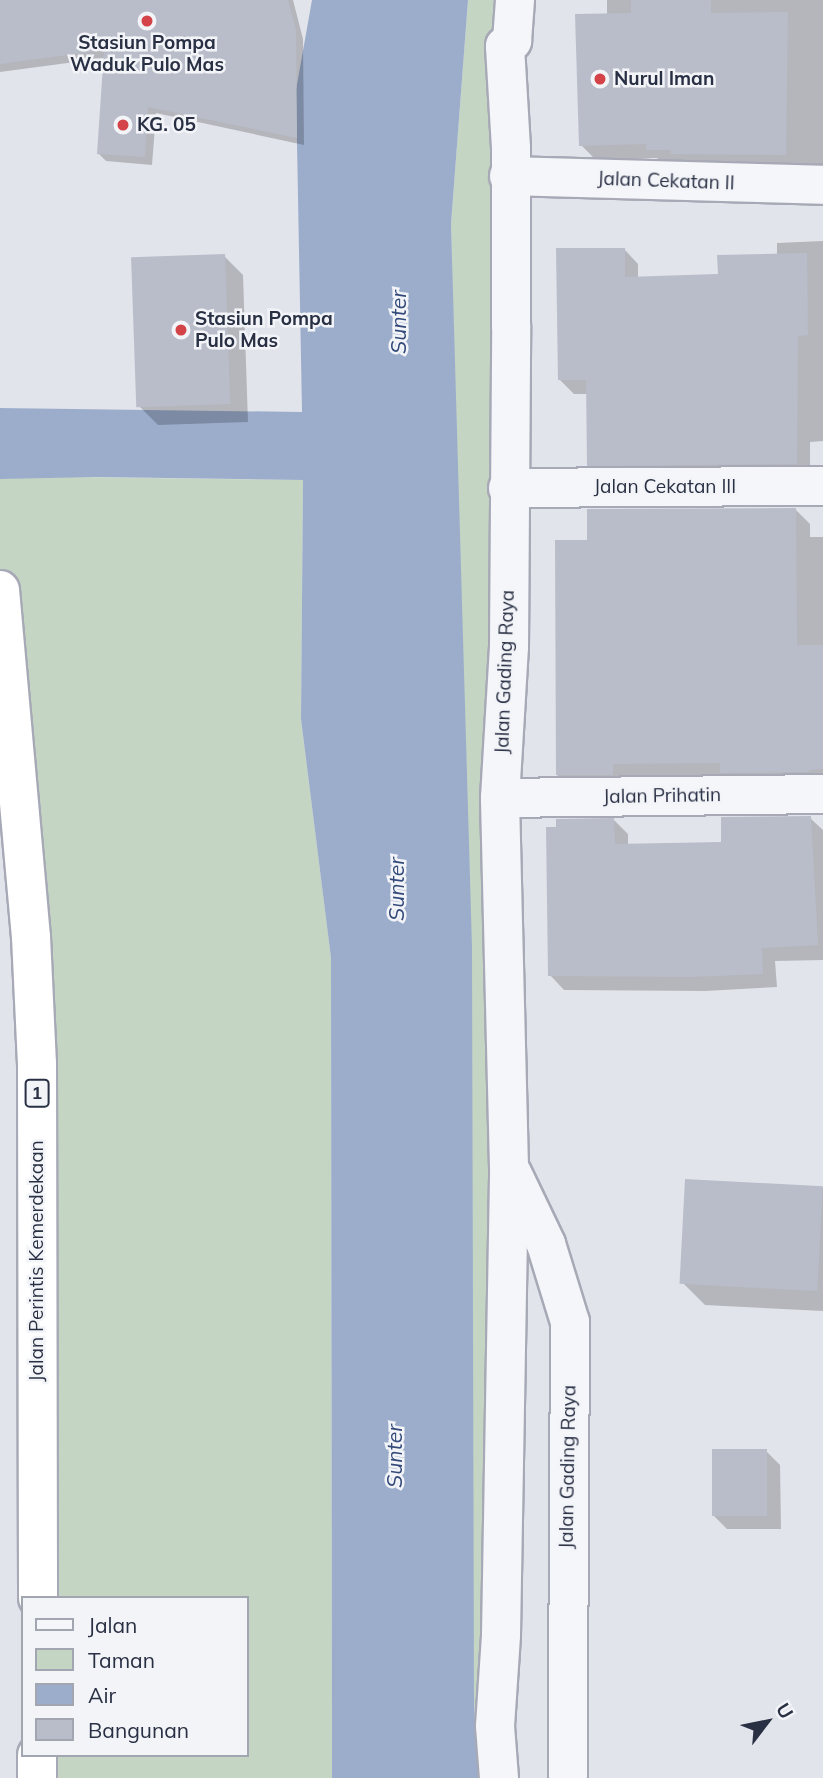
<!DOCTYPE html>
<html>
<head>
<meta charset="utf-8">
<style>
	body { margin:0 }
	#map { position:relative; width:823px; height:1778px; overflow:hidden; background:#e2e4eb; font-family:Mulish,sans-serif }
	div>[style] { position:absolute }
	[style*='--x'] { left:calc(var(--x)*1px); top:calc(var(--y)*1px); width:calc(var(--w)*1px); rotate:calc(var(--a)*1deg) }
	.green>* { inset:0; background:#c5d5c3 }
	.water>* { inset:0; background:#9cadcc }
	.shadow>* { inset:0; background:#0003 }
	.building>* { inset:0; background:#b9bdc9; transform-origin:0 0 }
	.roads { filter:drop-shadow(2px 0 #a7aab6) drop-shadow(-2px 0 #a7aab6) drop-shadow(0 2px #a7aab6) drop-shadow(0 -2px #a7aab6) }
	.minor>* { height:38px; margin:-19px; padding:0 19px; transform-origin:19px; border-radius:19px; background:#f5f6f9 }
	.trunk>* { height:38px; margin:-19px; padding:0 19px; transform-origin:19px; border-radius:19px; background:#fff }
	.dots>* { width:19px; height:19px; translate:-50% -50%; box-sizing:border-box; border:4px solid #f2f4f8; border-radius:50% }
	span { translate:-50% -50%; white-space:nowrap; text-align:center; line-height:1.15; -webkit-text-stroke:5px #f2f4f8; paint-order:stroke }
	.shield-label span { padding:2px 5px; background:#f2f4f8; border:2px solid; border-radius:5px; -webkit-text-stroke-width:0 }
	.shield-label { font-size:18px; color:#293044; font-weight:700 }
	.poi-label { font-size:19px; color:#293044; font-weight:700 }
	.left { translate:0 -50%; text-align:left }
	.street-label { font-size:19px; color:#293044 }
	.water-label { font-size:21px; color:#324979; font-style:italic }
	.legend { position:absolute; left:21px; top:1596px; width:228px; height:161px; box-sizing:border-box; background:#f2f4f8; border:2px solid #a2a6b0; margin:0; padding:9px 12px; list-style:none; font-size:21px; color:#293044 }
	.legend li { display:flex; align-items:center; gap:14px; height:35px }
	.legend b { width:35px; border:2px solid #a2a6b0 }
	.north { position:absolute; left:732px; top:1687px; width:70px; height:70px; -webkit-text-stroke:5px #f2f4f8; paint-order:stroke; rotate:58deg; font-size:19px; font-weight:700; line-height:28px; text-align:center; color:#293044 }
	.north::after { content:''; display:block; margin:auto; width:24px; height:32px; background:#293044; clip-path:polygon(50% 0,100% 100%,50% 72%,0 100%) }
</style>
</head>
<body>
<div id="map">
	<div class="green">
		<div style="clip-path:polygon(468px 0,515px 0,502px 1778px,478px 1778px,474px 1703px,451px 224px)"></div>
		<div style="clip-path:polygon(0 476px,303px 480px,301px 719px,331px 958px,332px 1778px,39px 1778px,38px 1755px,247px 1755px,247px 1598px,38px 1598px,37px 1064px,0 590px)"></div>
	</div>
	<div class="water">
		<div style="clip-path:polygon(312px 0,468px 0,451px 224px,472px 947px,474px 1703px,478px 1778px,332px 1778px,331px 958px,301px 719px,303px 480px,96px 477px,0 479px,0 408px,302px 412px,296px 90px)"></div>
	</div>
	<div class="shadow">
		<div style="clip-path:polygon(3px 0,293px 0,303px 39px,304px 145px,156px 113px,152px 165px,106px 161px,98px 153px,105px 58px,0 72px,0 9px)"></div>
		<div style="clip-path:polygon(607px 0,823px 0,823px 169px,662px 163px,657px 158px,595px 159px,581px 145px,607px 15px)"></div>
		<div style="clip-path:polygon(823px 241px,823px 441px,810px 442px,810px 478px,602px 479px,588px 465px,588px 394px,574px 394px,560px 380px,624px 249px,638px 264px,638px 278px,719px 276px,777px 256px,777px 243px)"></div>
		<div style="clip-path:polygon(224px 256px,243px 275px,248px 422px,158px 425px,139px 406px)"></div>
		<div style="clip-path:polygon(796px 510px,810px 524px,810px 537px,823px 537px,823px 784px,572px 789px,557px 775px,589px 541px)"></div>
		<div style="clip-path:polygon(810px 818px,823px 830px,823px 960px,775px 961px,777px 987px,705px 991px,564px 990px,550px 975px,614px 820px,628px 834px,628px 846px,723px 844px)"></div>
		<div style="clip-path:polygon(823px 1187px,823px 1311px,705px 1305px,683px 1283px)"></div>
		<div style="clip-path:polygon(766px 1451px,780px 1465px,781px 1529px,727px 1529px,713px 1515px)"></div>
	</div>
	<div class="building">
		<div style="clip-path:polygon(0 0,288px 0,296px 30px,297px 138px,148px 107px,145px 157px,97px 154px,104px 50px,0 64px)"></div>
		<div style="clip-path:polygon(631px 0,711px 0,711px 13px,788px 12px,786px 155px,671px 154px,670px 150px,646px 150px,646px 144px,579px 146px,575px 14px,631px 13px)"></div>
		<div style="clip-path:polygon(556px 248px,625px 248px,625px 277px,718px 274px,717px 255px,807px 253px,808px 335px,798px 336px,797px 464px,587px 466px,586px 380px,558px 380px)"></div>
		<div style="left:225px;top:254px;width:150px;height:94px;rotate:88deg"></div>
		<div style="clip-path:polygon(796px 508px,797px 645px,823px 645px,823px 769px,809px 770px,809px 772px,720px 773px,720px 763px,613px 764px,613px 775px,556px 775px,555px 540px,587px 540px,587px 509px)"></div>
		<div style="clip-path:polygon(811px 816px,818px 945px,762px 948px,763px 974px,690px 977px,548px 976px,546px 827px,556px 827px,556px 819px,614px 818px,615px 844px,721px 842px,721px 817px)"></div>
		<div style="left:685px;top:1179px;width:138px;height:105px;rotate:3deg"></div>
		<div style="left:712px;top:1449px;width:55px;height:67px"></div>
	</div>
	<div class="roads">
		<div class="minor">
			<div style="--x:509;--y:176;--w:314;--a:1.6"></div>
			<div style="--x:508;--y:488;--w:315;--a:-0.4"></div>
			<div style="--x:500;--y:798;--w:323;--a:-0.7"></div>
			<div style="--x:512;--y:1173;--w:79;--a:64.4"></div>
			<div style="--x:546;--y:1244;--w:82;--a:72.9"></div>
			<div style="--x:570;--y:1322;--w:456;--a:90.3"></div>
			<div style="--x:499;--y:1778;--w:52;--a:-94.4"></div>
			<div style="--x:495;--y:1726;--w:91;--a:-86.2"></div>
			<div style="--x:501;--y:1635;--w:467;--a:-89"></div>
			<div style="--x:509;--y:1168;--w:370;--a:-91.4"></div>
			<div style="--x:500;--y:798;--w:151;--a:-86.6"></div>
			<div style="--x:509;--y:647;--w:322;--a:-89.6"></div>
			<div style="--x:511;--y:325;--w:177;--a:-90"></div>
			<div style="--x:511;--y:148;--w:102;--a:-93.4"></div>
			<div style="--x:505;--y:46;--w:9;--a:-36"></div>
			<div style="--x:512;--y:41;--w:41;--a:-85.8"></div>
		</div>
		<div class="trunk">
			<div style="--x:0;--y:590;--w:348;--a:84.9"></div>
			<div style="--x:31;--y:937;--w:127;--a:87.3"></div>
			<div style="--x:37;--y:1064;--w:534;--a:89.89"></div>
			<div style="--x:37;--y:1778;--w:23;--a:-90"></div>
		</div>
	</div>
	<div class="dots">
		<div style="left:147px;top:21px;background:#d34347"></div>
		<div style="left:600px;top:79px;background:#d34347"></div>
		<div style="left:123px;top:125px;background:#d34347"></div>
		<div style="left:181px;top:330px;background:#d34347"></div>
	</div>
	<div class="shield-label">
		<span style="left:37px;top:1093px">1</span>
	</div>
	<div class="poi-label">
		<span style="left:147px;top:54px">Stasiun Pompa<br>Waduk Pulo Mas</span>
		<span class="left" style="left:614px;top:79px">Nurul Iman</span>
		<span class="left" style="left:137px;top:125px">KG. 05</span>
		<span class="left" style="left:195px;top:330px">Stasiun Pompa<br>Pulo Mas</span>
	</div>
	<div class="street-label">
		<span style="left:666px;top:181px;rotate:2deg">Jalan Cekatan II</span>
		<span style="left:665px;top:487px">Jalan Cekatan III</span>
		<span style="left:505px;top:672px;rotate:-88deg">Jalan Gading Raya</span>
		<span style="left:662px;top:796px;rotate:-1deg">Jalan Prihatin</span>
		<span style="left:37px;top:1261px;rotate:-90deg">Jalan Perintis Kemerdekaan</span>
		<span style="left:568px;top:1467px;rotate:-89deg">Jalan Gading Raya</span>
	</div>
	<div class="water-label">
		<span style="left:398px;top:322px;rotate:-90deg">Sunter</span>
		<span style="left:396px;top:889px;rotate:-90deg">Sunter</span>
		<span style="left:394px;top:1456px;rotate:-90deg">Sunter</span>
	</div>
	<ul class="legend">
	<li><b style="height:9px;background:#f5f6f9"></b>Jalan</li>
	<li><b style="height:19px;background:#c5d5c3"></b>Taman</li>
	<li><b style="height:19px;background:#9cadcc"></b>Air</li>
	<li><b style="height:19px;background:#b9bdc9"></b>Bangunan</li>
	</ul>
	<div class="north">U</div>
</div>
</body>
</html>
